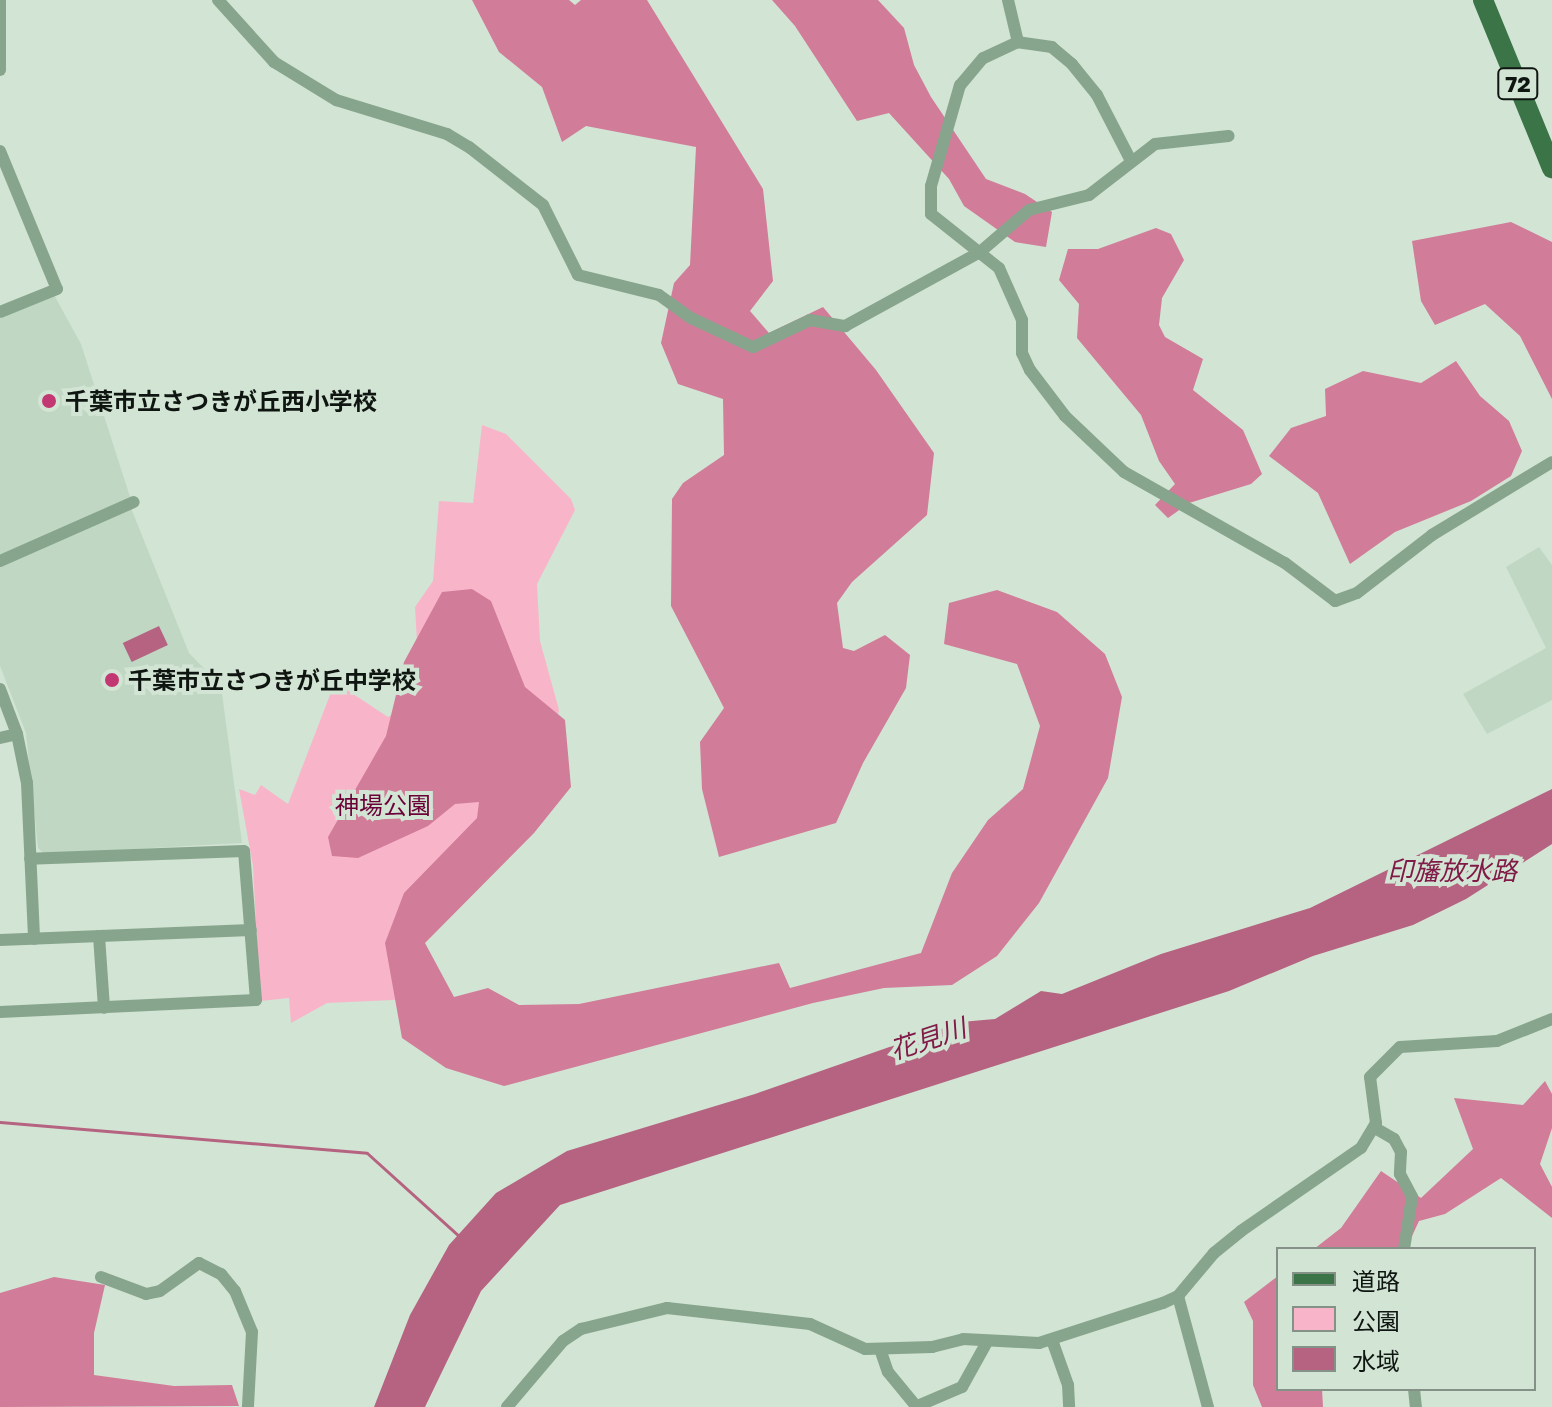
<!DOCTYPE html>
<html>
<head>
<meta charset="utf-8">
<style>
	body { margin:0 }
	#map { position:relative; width:1552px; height:1407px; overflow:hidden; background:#d2e4d4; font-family:"Golos Text","Noto Sans JP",sans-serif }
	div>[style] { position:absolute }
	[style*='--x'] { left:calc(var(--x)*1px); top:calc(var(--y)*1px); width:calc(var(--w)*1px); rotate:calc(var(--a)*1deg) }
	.built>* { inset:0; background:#c0d8c3 }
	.green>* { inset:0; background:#f8b5ca }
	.forest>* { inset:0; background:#d17c99 }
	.water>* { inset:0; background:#b56380; transform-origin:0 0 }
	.stream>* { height:3px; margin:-1.5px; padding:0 1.5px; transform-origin:1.5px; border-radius:1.5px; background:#b56380 }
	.minor>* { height:12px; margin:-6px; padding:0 6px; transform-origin:6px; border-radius:6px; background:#87a58c }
	.primary>* { height:20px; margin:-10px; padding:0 10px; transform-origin:10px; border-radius:10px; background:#3a7447 }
	.dots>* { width:22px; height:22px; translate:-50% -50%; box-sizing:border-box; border:4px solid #d2e4d4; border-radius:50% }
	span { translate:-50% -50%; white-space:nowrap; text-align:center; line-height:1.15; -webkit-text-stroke:8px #d2e4d4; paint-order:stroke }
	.shield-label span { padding:2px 6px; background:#d2e4d4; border:2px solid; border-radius:6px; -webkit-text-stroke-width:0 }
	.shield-label { font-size:22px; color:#0f1510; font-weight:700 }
	.poi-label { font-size:24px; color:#0f1510; font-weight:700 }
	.left { translate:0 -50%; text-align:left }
	.park-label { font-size:24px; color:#6b0037 }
	.water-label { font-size:26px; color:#801a47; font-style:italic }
	.legend { position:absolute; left:1276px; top:1247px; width:260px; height:144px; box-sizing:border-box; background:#d2e4d4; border:2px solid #849186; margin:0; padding:10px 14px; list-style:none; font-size:24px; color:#0f1510 }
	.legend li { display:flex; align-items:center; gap:16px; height:40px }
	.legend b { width:40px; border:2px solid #849186 }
</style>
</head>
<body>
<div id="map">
	<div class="built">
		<div style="clip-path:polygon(53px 293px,81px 344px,130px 497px,0 557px,0 315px)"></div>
		<div style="clip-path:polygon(131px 508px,189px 653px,221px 686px,242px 843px,44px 854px,38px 848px,26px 733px,0 666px,0 565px)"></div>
		<div style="clip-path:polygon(1539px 547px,1552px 565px,1552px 700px,1487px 734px,1463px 694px,1546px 648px,1506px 567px)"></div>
	</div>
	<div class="green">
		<div style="clip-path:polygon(482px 425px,506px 434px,571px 499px,575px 510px,537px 584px,540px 641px,559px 710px,549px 762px,418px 891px,414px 999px,327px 1003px,291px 1023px,289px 998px,260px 1001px,253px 866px,239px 789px,255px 795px,261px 785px,288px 804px,335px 682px,388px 717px,420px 696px,415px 607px,433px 581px,439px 501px,473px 503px)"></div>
	</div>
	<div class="forest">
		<div style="clip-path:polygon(472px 0,569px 0,575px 5px,581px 0,647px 0,763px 189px,773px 281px,750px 311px,769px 333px,823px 307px,876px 370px,934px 453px,927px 515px,852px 582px,837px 603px,843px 648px,854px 651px,885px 635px,910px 655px,906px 688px,863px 763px,836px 823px,719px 857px,702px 789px,700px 742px,724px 708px,671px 606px,672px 499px,683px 483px,724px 455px,723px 399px,678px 384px,661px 343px,674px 283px,690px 265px,696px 147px,586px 126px,562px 142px,542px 87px,499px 52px)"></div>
		<div style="clip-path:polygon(772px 0,878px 0,904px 28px,914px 65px,931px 97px,986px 179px,1025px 194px,1052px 212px,1046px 247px,1015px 242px,964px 206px,949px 179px,889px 113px,857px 121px,795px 26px)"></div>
		<div style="clip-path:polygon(1511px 222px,1552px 242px,1552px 399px,1520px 336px,1485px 304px,1435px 325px,1421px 301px,1412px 241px)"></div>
		<div style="clip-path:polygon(1156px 228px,1171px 234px,1184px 260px,1162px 298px,1159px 325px,1165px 337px,1203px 359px,1193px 390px,1243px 430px,1262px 474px,1251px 484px,1189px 503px,1168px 518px,1155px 505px,1175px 484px,1159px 461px,1141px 415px,1077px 338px,1079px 304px,1059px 280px,1068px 249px,1098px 249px)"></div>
		<div style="clip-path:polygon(1456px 361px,1480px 396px,1509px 421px,1522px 451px,1511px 476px,1471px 501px,1395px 532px,1350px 564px,1318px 493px,1269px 456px,1291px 428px,1326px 416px,1325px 389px,1363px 371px,1421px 383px)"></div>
		<div style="clip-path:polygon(472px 589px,491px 601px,525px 687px,565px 720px,571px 787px,534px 833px,425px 943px,454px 997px,488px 988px,519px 1005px,579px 1004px,779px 963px,790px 988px,921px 953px,952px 873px,988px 820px,1023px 789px,1040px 726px,1017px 664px,944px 644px,949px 603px,997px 590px,1057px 612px,1105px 654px,1122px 697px,1108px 778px,1039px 903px,997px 956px,952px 985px,884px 988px,813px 1003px,504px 1086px,446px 1068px,402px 1038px,385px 943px,404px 893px,477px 818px,479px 802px,455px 804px,428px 826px,358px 858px,332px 856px,328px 837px,386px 736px,404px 662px,442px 592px)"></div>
		<div style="clip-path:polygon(1545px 1081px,1552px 1094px,1552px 1128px,1540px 1164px,1552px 1187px,1552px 1218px,1501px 1178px,1445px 1214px,1419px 1221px,1406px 1249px,1314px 1249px,1341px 1228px,1381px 1171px,1421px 1198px,1473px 1149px,1454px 1098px,1523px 1105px)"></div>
		<div style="clip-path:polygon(1278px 1276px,1278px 1389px,1322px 1389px,1323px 1407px,1262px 1407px,1253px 1385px,1253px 1321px,1244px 1302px)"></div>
		<div style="clip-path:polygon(54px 1277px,105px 1285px,94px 1333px,94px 1375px,174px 1386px,232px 1385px,239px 1406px,0 1407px,0 1293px)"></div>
	</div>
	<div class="water">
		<div style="left:159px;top:626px;width:21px;height:40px;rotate:65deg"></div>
		<div style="clip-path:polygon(1552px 789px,1552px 844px,1466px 899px,1413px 925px,1313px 956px,1229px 991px,560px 1205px,481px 1291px,425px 1407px,374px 1407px,410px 1315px,449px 1245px,496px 1193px,567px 1151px,755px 1094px,961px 1022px,995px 1019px,1041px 991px,1062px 994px,1161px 954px,1310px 908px)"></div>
	</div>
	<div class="stream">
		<div style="--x:0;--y:1122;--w:368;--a:4.8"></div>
		<div style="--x:367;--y:1153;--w:124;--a:42.1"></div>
	</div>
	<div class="minor">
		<div style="--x:218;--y:0;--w:84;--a:47.9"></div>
		<div style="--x:274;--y:62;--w:73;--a:31.5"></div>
		<div style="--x:336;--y:100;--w:116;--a:17"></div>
		<div style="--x:447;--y:134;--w:26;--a:31"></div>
		<div style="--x:469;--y:147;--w:94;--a:38.1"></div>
		<div style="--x:543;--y:205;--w:78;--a:63.4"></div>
		<div style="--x:578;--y:275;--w:83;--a:13.9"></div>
		<div style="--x:659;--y:295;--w:39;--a:36"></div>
		<div style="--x:691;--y:318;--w:68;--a:25.1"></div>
		<div style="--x:753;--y:347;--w:63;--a:-25.3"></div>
		<div style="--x:810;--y:320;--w:36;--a:10"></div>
		<div style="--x:845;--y:326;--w:154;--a:-28.7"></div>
		<div style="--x:980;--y:252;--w:65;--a:-40.6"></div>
		<div style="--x:1029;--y:210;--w:62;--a:-14"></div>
		<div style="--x:1089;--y:195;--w:83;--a:-37.7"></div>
		<div style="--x:1155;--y:144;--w:74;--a:-6.2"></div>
		<div style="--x:1008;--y:0;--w:43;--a:76.6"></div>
		<div style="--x:0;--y:70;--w:70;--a:-90"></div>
		<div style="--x:0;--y:151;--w:149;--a:67.6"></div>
		<div style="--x:57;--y:289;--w:61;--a:158"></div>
		<div style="--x:1130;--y:159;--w:72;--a:-117.3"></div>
		<div style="--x:1097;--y:95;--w:40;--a:-129"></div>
		<div style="--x:1072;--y:64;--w:26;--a:-140"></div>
		<div style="--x:1052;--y:47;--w:34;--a:-172"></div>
		<div style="--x:1018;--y:42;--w:38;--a:155"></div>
		<div style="--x:983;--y:58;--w:35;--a:130"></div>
		<div style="--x:960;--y:85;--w:105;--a:106"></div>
		<div style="--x:931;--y:186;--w:28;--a:90"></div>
		<div style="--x:931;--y:214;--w:87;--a:38.5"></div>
		<div style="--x:999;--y:268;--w:57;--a:66.1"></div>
		<div style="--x:1022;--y:320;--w:33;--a:90"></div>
		<div style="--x:1022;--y:353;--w:19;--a:65"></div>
		<div style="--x:1030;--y:370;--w:58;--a:52.7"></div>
		<div style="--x:1065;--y:416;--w:81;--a:43.5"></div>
		<div style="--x:1124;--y:472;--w:185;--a:29.5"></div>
		<div style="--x:1285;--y:563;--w:63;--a:37.2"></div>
		<div style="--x:1335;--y:601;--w:23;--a:-20"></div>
		<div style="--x:1357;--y:593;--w:95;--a:-37.7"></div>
		<div style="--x:1432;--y:535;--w:140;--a:-31.3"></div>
		<div style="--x:0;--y:561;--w:146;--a:-23.8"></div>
		<div style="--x:0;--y:689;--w:48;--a:69.3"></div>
		<div style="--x:17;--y:734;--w:50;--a:78.5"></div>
		<div style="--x:27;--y:783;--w:156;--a:87.4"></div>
		<div style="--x:0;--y:738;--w:17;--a:-13"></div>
		<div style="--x:99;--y:936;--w:72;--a:86"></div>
		<div style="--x:0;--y:940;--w:251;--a:-2.3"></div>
		<div style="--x:0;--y:1012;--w:256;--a:-2.7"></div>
		<div style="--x:256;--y:1000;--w:149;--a:-94.6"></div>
		<div style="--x:244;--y:851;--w:214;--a:177.9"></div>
		<div style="--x:1375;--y:1128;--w:22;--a:30"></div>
		<div style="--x:1394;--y:1139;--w:15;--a:62"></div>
		<div style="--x:1401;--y:1152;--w:22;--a:93"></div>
		<div style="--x:1400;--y:1174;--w:26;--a:62"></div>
		<div style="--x:1412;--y:1197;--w:53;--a:98.7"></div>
		<div style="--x:101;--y:1277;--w:48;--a:20.7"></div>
		<div style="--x:146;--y:1294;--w:14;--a:-12"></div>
		<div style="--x:160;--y:1291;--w:48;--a:-35.7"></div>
		<div style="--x:199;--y:1263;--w:25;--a:27"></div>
		<div style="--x:221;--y:1274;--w:22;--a:51"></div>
		<div style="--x:235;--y:1291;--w:44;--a:67.5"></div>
		<div style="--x:252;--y:1332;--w:75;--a:93.1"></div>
		<div style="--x:1178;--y:1296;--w:115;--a:74.9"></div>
		<div style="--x:1052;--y:1340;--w:48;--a:70.4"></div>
		<div style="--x:1068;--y:1385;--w:22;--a:87"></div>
		<div style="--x:880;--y:1349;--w:24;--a:71"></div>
		<div style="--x:888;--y:1372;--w:44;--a:50.5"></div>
		<div style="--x:1414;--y:1389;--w:18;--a:84"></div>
		<div style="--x:507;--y:1407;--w:87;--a:-49.7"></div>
		<div style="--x:563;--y:1341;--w:22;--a:-34"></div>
		<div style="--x:581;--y:1329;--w:89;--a:-13.7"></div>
		<div style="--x:667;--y:1308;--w:144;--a:6.4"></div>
		<div style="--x:810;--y:1324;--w:60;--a:24.4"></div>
		<div style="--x:865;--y:1349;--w:67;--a:-1.7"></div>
		<div style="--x:932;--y:1347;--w:32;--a:-14"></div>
		<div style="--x:963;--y:1339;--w:76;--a:3"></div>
		<div style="--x:1039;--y:1343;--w:130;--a:-17.9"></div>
		<div style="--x:1163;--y:1303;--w:17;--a:-25"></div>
		<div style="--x:1178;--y:1296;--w:56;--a:-50.1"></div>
		<div style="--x:1214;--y:1253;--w:35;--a:-39"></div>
		<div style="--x:1241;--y:1231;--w:146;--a:-34.7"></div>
		<div style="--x:1361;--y:1148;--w:29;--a:-59"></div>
		<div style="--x:1376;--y:1123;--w:46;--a:-97.4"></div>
		<div style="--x:1370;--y:1077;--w:42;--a:-45"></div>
		<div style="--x:1400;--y:1047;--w:97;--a:-3.5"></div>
		<div style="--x:1497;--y:1041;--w:59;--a:-21.8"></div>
		<div style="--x:915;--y:1407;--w:51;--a:-23.1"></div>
		<div style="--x:962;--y:1387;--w:51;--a:-60.9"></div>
	</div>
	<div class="primary">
		<div style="--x:1483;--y:0;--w:182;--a:67.7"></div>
	</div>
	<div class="dots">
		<div style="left:49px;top:401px;background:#c23873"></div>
		<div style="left:112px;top:680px;background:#c23873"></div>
	</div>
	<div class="shield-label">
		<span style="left:1518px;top:84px">72</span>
	</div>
	<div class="poi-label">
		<span class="left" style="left:65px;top:401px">千葉市立さつきが丘西小学校</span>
		<span class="left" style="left:128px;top:680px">千葉市立さつきが丘中学校</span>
	</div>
	<div class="park-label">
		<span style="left:383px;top:805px">神場公園</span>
	</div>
	<div class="water-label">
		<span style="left:1452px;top:871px">印旛放水路</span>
		<span style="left:928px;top:1039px;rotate:-18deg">花見川</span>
	</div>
	<ul class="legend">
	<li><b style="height:10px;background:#3a7447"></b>道路</li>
	<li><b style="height:22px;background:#f8b5ca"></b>公園</li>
	<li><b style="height:22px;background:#b56380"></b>水域</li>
	</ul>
</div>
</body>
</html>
